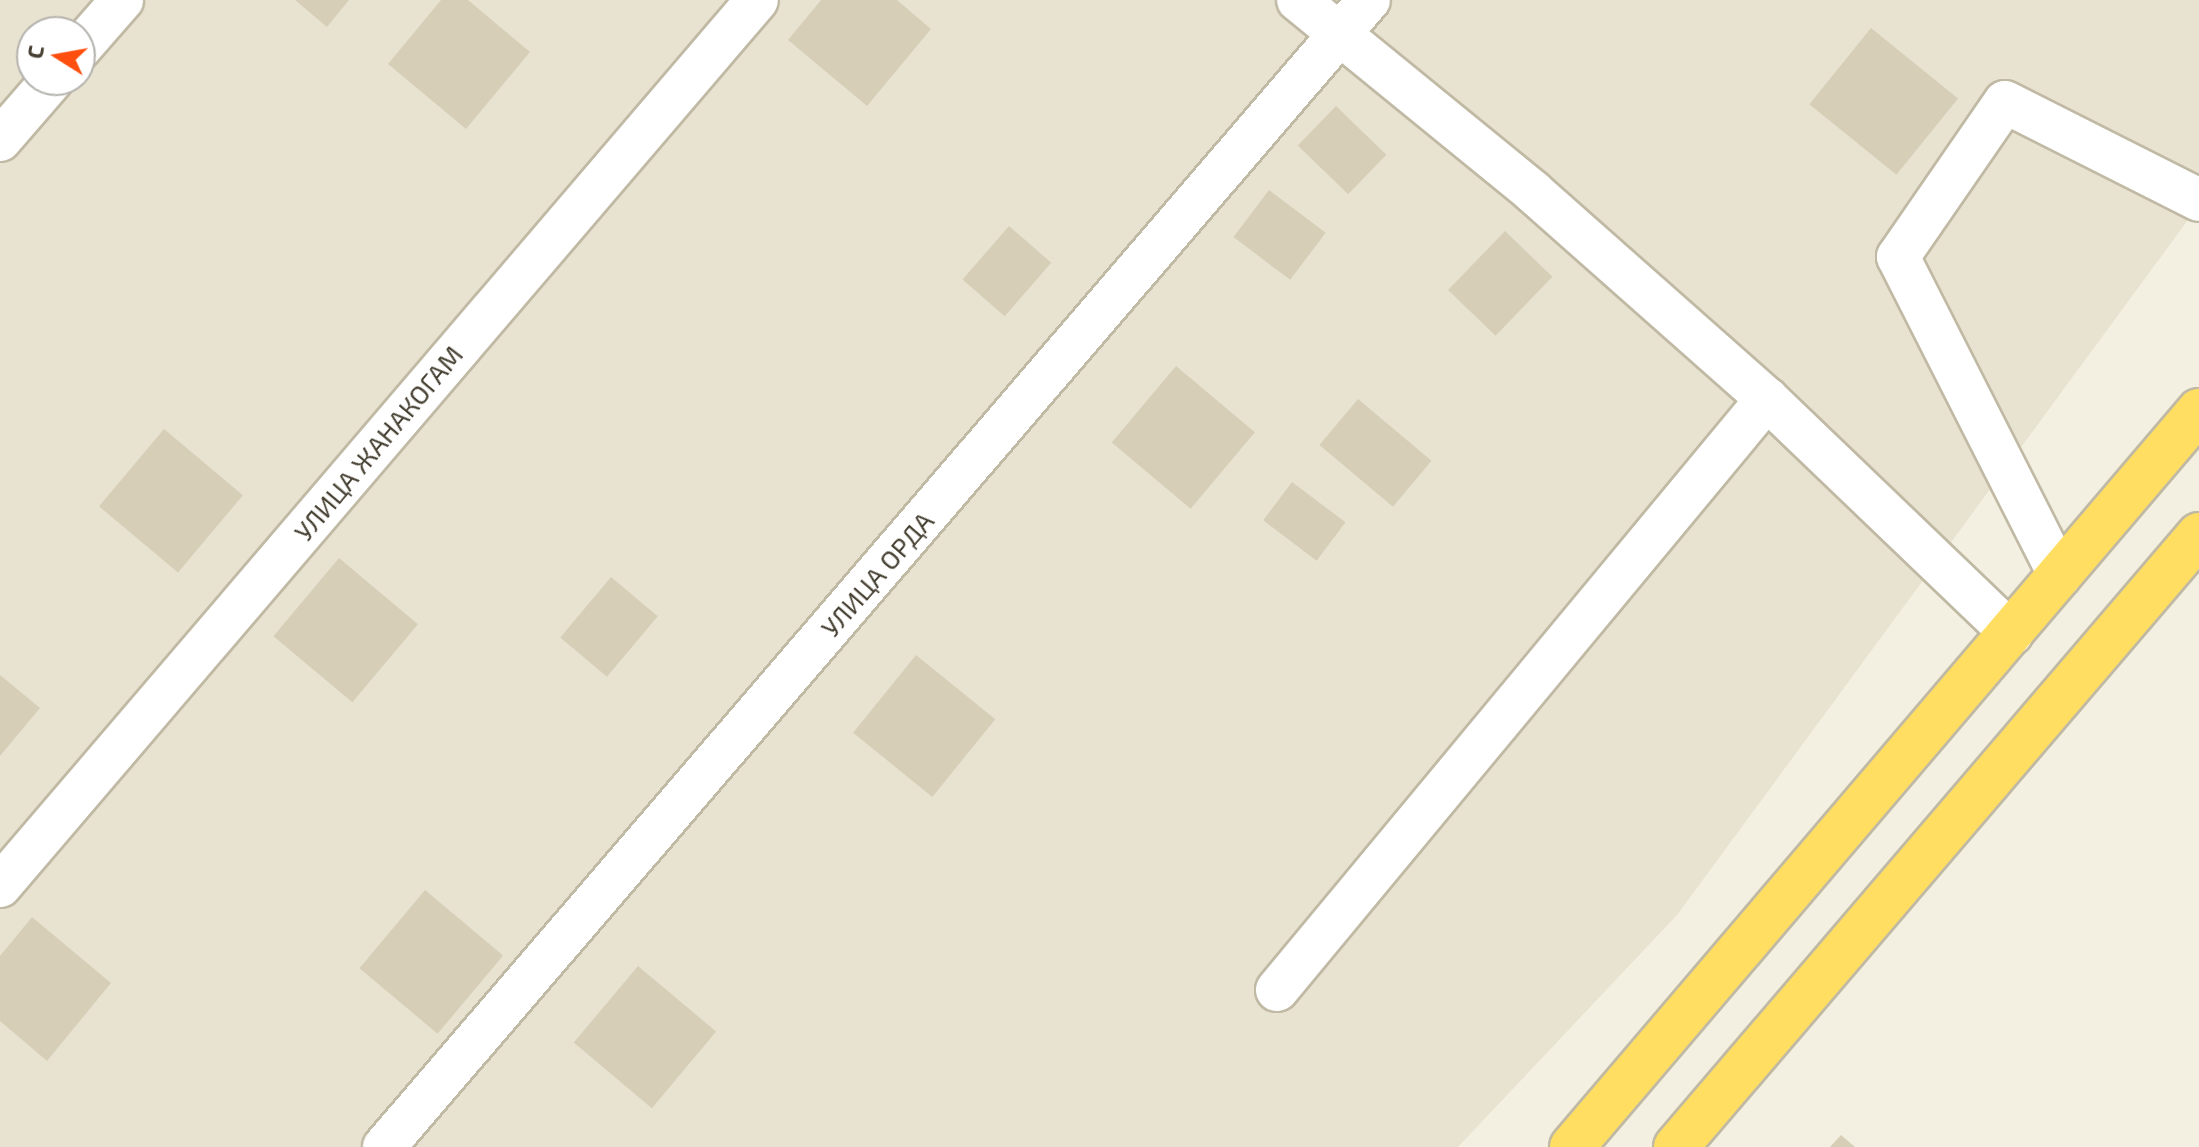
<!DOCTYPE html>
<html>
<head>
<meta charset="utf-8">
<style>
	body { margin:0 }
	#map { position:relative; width:2199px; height:1147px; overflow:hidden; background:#f3f0e2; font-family:"Exo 2",sans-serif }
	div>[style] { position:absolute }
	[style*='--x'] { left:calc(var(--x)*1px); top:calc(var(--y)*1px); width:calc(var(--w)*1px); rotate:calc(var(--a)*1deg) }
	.residential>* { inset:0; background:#e8e3d0 }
	.building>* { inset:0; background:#d6ceb7; transform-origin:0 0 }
	.roads { filter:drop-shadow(2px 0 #c0b9a4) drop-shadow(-2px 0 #c0b9a4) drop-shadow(0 2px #c0b9a4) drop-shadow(0 -2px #c0b9a4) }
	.minor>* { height:42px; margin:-21px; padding:0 21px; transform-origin:21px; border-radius:21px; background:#fff }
	.highway>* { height:44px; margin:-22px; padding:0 22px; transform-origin:22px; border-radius:22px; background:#ffde62 }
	span { translate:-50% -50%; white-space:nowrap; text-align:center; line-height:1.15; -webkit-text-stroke:7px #fff; paint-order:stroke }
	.street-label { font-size:26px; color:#464032 }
	.north { position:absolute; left:16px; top:16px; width:80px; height:80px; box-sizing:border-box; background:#fff; border:2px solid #b5b3ad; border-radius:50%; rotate:281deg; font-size:22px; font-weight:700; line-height:32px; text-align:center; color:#464032 }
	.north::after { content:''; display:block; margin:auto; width:28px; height:36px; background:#ff4f0e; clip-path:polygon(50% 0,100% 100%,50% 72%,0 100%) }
</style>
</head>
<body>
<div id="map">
	<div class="residential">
		<div style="clip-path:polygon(evenodd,0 0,2199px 0,2199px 205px,1677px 915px,1458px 1147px,0 1147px,0 0,32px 32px,80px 32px,80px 80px,32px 80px,32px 32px)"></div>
	</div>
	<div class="building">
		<div style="clip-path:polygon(295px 0,349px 0,327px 27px)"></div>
		<div style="clip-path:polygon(441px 0,468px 0,530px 52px,466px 129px,388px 64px)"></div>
		<div style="clip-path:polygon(821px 0,897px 0,931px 29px,867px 106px,788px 40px)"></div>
		<div style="left:1871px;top:28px;width:112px;height:98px;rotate:39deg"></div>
		<div style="left:1336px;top:106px;width:70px;height:55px;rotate:44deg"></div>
		<div style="left:1269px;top:190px;width:71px;height:59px;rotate:37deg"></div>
		<div style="left:1009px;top:226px;width:56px;height:71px;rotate:41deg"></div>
		<div style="left:1505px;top:231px;width:66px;height:82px;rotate:44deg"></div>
		<div style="left:1176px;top:366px;width:103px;height:100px;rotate:40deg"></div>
		<div style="left:1358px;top:399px;width:96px;height:60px;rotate:40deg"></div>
		<div style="left:164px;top:429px;width:103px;height:101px;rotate:40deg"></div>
		<div style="left:1292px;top:482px;width:67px;height:48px;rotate:37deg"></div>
		<div style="left:339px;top:558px;width:103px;height:102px;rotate:40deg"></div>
		<div style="left:611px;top:577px;width:61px;height:79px;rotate:40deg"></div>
		<div style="left:916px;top:655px;width:102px;height:100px;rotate:39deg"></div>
		<div style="clip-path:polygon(0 675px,40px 708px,0 756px)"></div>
		<div style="left:425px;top:890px;width:102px;height:102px;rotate:40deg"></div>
		<div style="clip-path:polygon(32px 917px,111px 983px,47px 1061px,0 1021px,0 956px)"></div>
		<div style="left:638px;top:966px;width:102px;height:100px;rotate:40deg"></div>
		<div style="clip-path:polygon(1841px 1135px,1855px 1147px,1830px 1147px)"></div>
	</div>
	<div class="roads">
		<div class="minor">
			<div style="--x:1298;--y:0;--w:303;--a:39.2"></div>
			<div style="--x:1533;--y:192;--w:312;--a:41.5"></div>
			<div style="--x:1767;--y:399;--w:339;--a:43.8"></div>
			<div style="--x:80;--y:48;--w:64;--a:-48.8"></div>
			<div style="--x:0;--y:140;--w:79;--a:-49.1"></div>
			<div style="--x:2060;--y:576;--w:358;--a:-116.9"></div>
			<div style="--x:1898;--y:257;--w:188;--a:-55.4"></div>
			<div style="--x:2005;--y:102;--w:217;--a:26.8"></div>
			<div style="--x:0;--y:886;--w:1165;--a:-49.49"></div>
			<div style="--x:1277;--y:990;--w:768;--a:-50.34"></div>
			<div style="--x:384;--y:1147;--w:1512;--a:-49.35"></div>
		</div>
		<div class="highway">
			<div style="--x:1572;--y:1147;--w:967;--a:-49.57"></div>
			<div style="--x:1676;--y:1147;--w:805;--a:-49.48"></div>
		</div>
	</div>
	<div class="street-label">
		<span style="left:378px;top:443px;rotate:-50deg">УЛИЦА ЖАНАКОГАМ</span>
		<span style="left:877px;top:574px;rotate:-49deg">УЛИЦА ОРДА</span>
	</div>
	<div class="north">С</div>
</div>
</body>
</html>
